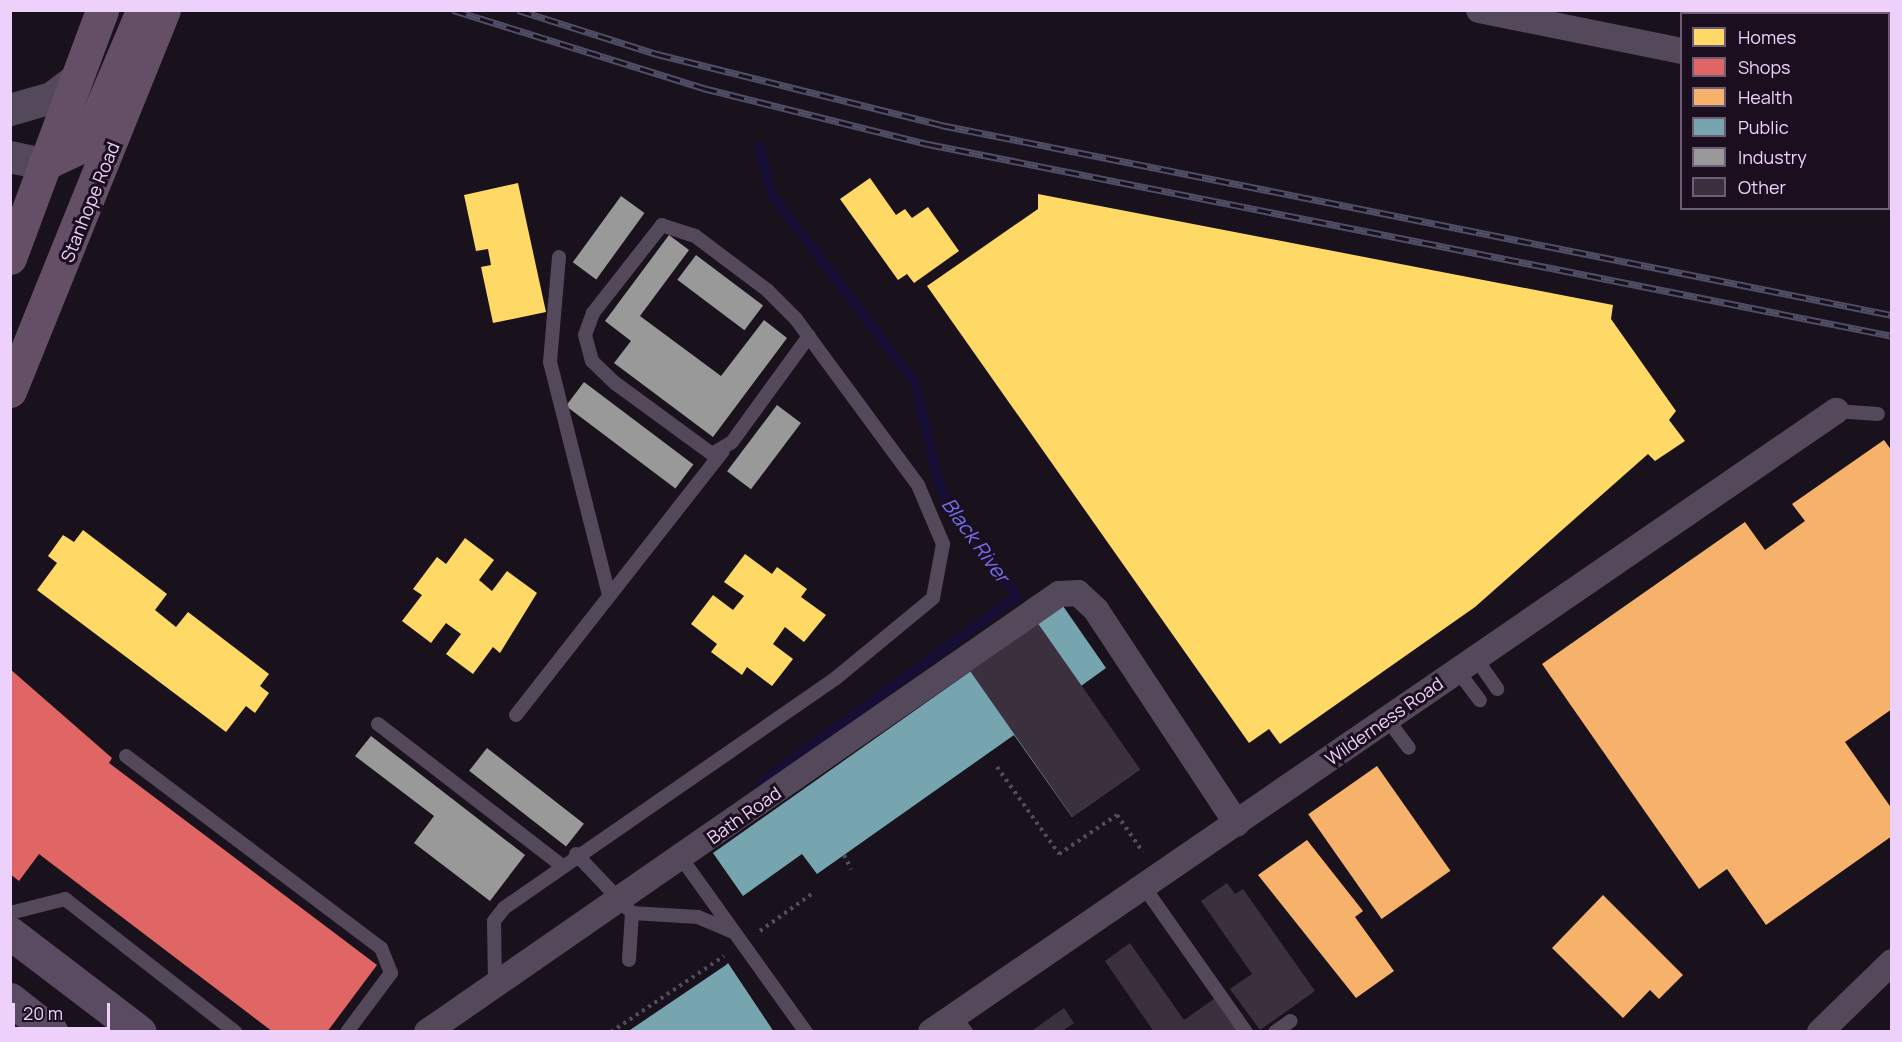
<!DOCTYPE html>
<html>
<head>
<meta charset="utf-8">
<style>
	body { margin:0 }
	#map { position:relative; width:1902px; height:1042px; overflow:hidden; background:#19121c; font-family:Manrope,sans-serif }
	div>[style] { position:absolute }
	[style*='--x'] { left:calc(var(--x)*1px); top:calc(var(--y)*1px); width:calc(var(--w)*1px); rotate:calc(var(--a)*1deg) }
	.homes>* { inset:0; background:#ffd966 }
	.shops>* { inset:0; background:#e06666 }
	.health>* { inset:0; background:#f6b26b; transform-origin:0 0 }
	.public>* { inset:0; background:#76a5af }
	.industry>* { inset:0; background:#999; transform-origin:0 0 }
	.stream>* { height:10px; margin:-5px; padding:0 5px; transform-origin:5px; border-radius:5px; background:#170e36 }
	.building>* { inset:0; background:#3a303e; transform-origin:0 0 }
	.path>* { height:4px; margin-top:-2px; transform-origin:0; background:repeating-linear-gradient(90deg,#4f4e5e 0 3px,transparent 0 7.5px) }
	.service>* { height:14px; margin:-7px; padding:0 7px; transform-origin:7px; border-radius:7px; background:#54485b }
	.minor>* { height:26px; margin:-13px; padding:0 13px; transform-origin:13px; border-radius:13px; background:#54485b }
	.tertiary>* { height:32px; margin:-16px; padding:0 16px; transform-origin:16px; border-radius:16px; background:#54485b }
	.secondary>* { height:33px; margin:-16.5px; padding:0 16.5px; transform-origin:16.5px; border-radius:16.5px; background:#5a4b62 }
	.primary>* { height:33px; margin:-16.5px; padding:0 16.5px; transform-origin:16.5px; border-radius:16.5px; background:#654f67 }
	.rail>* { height:7px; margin-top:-3.5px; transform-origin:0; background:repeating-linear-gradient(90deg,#1b0f1f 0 14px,#4f4e67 0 28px); box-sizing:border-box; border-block:2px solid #4f4e67 }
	span { translate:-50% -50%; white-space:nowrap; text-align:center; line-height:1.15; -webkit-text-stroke:6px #1b0f1f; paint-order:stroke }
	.street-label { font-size:18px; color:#eed1fa }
	.water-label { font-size:20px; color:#7670f1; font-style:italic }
	.frame { position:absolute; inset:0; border:12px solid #eed1fa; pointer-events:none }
	.legend { position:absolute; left:1680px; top:12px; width:210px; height:198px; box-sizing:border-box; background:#1b0f1f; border:2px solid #6f5d77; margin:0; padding:8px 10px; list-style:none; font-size:18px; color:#eed1fa }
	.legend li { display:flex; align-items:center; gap:12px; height:30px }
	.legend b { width:30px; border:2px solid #6f5d77 }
	.scale { position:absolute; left:12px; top:1003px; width:98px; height:27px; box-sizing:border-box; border:3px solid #eed1fa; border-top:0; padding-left:8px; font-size:18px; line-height:21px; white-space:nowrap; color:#eed1fa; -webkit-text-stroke:4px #1b0f1f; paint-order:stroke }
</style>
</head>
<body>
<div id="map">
	<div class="homes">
		<div style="clip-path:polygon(870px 178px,896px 215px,905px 209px,912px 218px,928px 207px,959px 251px,914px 283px,907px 274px,898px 280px,840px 199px)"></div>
		<div style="clip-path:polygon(518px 183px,546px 312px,493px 323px,481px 267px,491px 265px,488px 249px,476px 251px,464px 195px)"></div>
		<div style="clip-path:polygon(1038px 194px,1613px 305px,1611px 319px,1676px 411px,1669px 420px,1685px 441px,1655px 461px,1648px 454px,1475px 607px,1280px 744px,1269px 729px,1249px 743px,927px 286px,1038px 209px)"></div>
		<div style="clip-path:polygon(83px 530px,167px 594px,155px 610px,176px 627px,188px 612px,269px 674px,260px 686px,269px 693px,255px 713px,246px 706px,226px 732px,37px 590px,57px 563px,48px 556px,63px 535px,74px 542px)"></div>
		<div style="clip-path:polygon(465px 538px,494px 560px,479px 580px,492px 591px,507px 571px,537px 593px,500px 653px,493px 647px,473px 674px,446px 654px,461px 634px,446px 623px,431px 643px,402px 621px,422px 595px,413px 589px,437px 557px,446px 564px)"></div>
		<div style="clip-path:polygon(745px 554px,772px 574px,777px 567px,807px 589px,801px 597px,826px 615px,804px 642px,785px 627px,773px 644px,793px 659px,772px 686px,747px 667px,742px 675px,711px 652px,717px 644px,691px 624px,713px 595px,733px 610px,744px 596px,724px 582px)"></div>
	</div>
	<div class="shops">
		<div style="clip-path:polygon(10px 669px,112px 758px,109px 763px,377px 965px,327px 1032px,273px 1032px,39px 854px,19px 881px,10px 874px)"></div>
	</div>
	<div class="health">
		<div style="clip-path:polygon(1884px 440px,1892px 451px,1892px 709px,1845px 742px,1892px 809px,1892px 836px,1766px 925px,1727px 869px,1699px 889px,1542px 664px,1745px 522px,1765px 550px,1805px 521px,1792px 504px)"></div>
		<div style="left:1377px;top:766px;width:128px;height:84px;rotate:55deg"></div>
		<div style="clip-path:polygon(1307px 840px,1363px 911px,1355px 917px,1394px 971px,1356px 998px,1258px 875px)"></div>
		<div style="clip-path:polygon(1603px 895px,1683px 975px,1659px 999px,1650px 990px,1623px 1018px,1552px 948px)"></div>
	</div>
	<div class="public">
		<div style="clip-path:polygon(1063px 606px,1106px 668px,1081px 686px,1139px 770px,1072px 817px,1014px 735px,817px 874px,802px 854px,743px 896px,713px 853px)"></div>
		<div style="clip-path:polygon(728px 963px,774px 1032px,627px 1032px,726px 965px)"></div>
	</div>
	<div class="industry">
		<div style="left:621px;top:196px;width:29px;height:82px;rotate:36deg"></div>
		<div style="clip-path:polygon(669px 235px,689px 250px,640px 316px,721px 376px,764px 320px,787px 338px,713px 437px,614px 363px,631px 341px,605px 321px)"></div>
		<div style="left:696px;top:255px;width:84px;height:31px;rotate:37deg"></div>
		<div style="left:584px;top:382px;width:137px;height:30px;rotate:37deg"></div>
		<div style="left:777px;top:405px;width:30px;height:83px;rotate:37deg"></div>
		<div style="clip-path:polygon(371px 736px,525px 855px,490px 901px,414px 843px,434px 816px,355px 756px)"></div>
		<div style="left:487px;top:748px;width:123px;height:29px;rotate:38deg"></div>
	</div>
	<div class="stream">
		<div style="--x:759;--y:146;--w:51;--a:75.1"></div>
		<div style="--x:772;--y:195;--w:236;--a:52.7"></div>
		<div style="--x:915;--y:383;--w:111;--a:76.5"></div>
		<div style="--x:941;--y:491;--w:130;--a:54.1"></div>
		<div style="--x:1017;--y:596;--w:317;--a:143.9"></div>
	</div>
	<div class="building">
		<div style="left:1037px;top:622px;width:180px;height:83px;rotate:55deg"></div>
		<div style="clip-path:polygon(1227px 883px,1235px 894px,1243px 889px,1315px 991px,1260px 1030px,1230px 989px,1252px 974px,1201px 901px)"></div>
		<div style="clip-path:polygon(1130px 943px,1184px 1020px,1218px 996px,1243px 1032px,1154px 1032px,1105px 961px)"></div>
		<div style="clip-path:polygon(1064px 1008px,1074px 1023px,1061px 1032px,1030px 1032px)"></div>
	</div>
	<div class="path">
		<div style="--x:997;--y:767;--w:107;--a:54.5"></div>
		<div style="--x:1059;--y:854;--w:70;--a:-33.9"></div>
		<div style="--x:1117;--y:815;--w:45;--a:54.9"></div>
		<div style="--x:844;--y:855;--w:16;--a:63"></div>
		<div style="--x:760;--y:931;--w:65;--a:-35.6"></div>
		<div style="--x:611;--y:1032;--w:136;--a:-33.9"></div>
	</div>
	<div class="service">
		<div style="--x:559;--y:257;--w:105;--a:94.9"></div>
		<div style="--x:550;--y:362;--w:241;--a:75.8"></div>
		<div style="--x:1836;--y:411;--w:42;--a:4.1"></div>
		<div style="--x:1475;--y:657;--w:39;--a:55"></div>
		<div style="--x:1457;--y:670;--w:38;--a:53"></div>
		<div style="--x:516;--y:715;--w:335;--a:-51.9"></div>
		<div style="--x:1387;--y:719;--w:36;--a:53"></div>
		<div style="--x:378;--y:724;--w:231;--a:37.6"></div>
		<div style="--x:126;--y:756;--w:319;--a:37"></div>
		<div style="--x:381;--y:948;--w:27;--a:68"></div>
		<div style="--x:391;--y:973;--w:74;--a:126.7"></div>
		<div style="--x:576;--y:854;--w:81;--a:46.5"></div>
		<div style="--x:632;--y:913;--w:47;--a:93.7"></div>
		<div style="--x:682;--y:859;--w:213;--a:54.4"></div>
		<div style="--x:1144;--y:887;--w:177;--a:54.9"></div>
		<div style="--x:10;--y:913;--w:57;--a:-14.3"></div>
		<div style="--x:65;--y:899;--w:216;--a:38"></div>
		<div style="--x:632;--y:913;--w:66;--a:3.5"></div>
		<div style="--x:698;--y:917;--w:39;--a:23"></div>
		<div style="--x:495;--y:984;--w:63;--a:-90.9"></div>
		<div style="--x:494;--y:921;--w:16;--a:-52"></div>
		<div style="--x:504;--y:908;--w:404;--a:-34.7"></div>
		<div style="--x:836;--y:678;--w:126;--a:-39.5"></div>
		<div style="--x:933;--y:598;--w:55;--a:-79.5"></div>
		<div style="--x:943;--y:544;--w:64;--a:-113"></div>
		<div style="--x:918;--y:485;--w:89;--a:-126.4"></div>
		<div style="--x:865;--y:413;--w:71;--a:-126.4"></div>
		<div style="--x:823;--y:356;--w:46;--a:-126.1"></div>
		<div style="--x:796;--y:319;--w:41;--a:-135"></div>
		<div style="--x:767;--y:290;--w:90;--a:-143.1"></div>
		<div style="--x:695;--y:236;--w:35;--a:-162"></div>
		<div style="--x:662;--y:225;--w:112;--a:128.1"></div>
		<div style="--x:593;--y:313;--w:23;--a:110"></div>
		<div style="--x:585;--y:335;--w:27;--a:75"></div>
		<div style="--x:592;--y:361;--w:32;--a:44"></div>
		<div style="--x:615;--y:383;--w:120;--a:36.2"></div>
		<div style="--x:712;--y:454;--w:23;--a:-31"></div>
		<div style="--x:732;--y:442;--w:131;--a:-54"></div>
		<div style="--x:954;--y:1016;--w:20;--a:53"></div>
		<div style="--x:1275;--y:1032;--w:19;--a:-35"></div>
	</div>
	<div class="minor">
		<div style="--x:1479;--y:10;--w:207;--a:11.4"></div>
		<div style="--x:1888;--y:93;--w:4;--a:0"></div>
		<div style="--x:427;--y:1032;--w:769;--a:-34.72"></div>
		<div style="--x:1059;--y:594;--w:19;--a:-3"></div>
		<div style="--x:1078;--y:593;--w:25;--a:43"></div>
		<div style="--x:1096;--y:610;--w:256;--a:56.6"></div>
		<div style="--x:931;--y:1032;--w:1098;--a:-34.46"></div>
		<div style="--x:1820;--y:1032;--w:100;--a:-44.2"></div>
	</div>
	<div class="tertiary">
		<div style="--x:10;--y:110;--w:44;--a:-15.9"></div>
		<div style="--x:52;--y:98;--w:26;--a:-37"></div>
		<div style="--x:10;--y:157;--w:35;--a:12"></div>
	</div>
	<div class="secondary">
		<div style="--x:10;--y:933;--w:163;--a:37.3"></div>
		<div style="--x:10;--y:999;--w:53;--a:38.2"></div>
	</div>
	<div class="primary">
		<div style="--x:44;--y:164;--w:40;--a:-25"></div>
		<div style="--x:80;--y:147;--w:22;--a:-56"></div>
		<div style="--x:92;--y:129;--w:123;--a:-67"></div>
		<div style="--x:10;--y:258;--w:265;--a:-69.6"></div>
		<div style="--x:10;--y:391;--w:411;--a:-68"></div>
	</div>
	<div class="rail">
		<div style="--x:453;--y:10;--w:262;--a:17.3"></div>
		<div style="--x:703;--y:88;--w:232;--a:14"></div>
		<div style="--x:928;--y:144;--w:983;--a:11.26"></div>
		<div style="--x:518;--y:10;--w:146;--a:17.6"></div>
		<div style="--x:657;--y:54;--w:293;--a:14"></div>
		<div style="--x:941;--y:125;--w:970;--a:11.3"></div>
	</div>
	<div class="street-label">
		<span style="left:90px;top:202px;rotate:-68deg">Stanhope Road</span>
		<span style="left:1384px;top:721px;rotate:-35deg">Wilderness Road</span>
		<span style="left:744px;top:815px;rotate:-35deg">Bath Road</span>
	</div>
	<div class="water-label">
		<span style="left:976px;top:540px;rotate:54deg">Black River</span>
	</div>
	<div class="frame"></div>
	<ul class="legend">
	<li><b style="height:16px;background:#ffd966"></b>Homes</li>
	<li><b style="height:16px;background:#e06666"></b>Shops</li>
	<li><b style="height:16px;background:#f6b26b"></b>Health</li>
	<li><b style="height:16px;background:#76a5af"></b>Public</li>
	<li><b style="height:16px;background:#999"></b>Industry</li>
	<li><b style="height:16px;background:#3a303e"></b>Other</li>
	</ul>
	<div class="scale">20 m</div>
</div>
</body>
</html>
